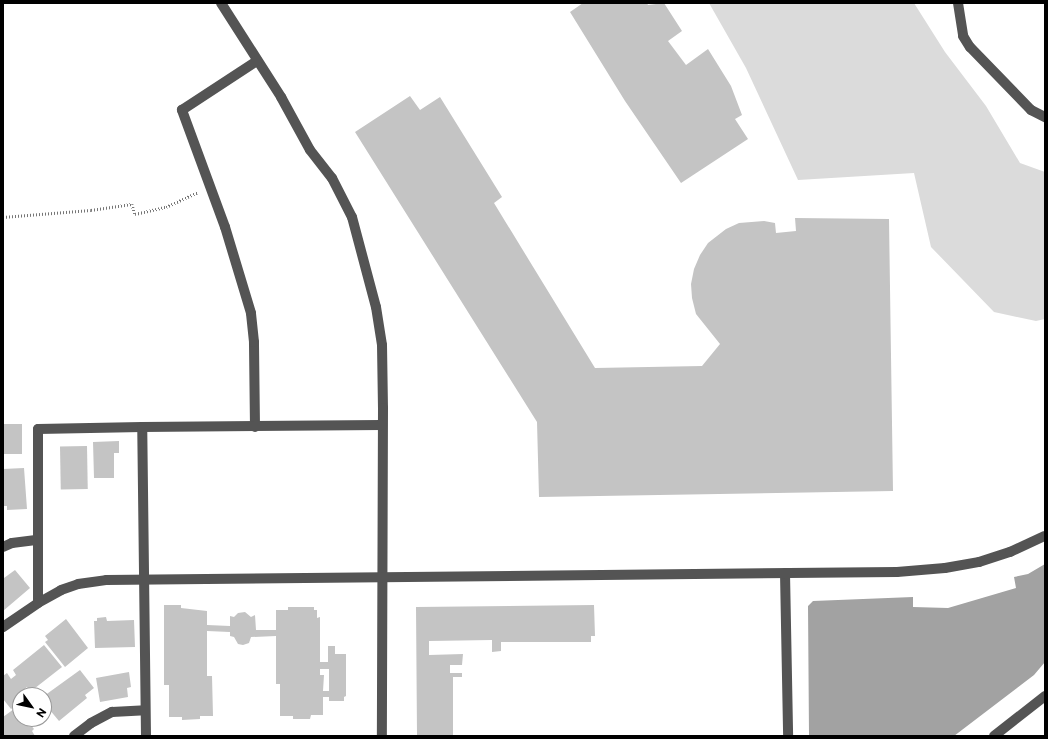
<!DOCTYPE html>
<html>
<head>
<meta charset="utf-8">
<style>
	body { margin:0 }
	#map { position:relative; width:1048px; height:739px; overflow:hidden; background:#fff; font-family:Commissioner,sans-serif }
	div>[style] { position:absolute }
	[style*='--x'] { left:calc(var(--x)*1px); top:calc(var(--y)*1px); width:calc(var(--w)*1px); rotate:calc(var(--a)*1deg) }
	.green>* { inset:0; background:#dbdbdb }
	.water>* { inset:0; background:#a2a2a2 }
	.building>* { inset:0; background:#c4c4c4; transform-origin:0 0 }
	.path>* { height:2.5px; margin-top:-1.25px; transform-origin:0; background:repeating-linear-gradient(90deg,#767676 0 1px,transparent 0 3px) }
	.minor>* { height:10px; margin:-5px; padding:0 5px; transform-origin:5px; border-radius:5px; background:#545454 }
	span { translate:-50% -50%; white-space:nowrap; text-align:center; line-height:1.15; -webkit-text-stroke:4px #fff; paint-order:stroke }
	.frame { position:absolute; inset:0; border:4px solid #000; pointer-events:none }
	.north { position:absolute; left:12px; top:687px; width:40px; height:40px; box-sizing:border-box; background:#fff; border:1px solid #999; border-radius:50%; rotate:123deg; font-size:11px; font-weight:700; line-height:16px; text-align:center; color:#000 }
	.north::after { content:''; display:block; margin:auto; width:14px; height:18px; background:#000; clip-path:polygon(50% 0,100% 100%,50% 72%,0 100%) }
</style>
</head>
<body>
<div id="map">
	<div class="green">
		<div style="clip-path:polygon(709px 3px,914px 3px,945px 52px,986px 106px,1020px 163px,1045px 172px,1045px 319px,1036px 321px,994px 312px,931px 247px,914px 173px,798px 180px,746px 68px)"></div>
	</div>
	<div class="water">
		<div style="clip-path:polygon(1045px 564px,1045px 662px,1034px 675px,954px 736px,809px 736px,808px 606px,813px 601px,913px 597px,913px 607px,948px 608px,1016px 588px,1014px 577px,1028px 574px)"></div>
	</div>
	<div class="building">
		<div style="clip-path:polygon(583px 3px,647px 3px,648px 5px,664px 3px,682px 31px,668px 41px,686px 65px,708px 49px,731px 86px,742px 115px,735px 119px,748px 139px,681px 183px,625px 101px,570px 12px)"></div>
		<div style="clip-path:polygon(410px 96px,420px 110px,440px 97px,502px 197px,494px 203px,595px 368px,702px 366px,720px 344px,696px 314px,692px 298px,691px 284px,694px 269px,700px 255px,708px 243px,726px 229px,739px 223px,764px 221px,775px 223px,776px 233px,796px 231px,795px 218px,889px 219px,893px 491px,539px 497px,537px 422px,355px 132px)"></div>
		<div style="left:3px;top:424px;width:19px;height:30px"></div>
		<div style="clip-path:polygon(119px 441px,119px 453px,114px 453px,114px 478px,94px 478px,93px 442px)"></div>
		<div style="left:87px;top:446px;width:43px;height:27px;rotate:89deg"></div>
		<div style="clip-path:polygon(24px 468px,27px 509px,7px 510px,7px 506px,3px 506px,3px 469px)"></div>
		<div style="clip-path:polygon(15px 570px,30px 588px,3px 611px,3px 577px,4px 578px)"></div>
		<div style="clip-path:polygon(evenodd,164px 605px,181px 605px,181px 608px,207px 611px,207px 625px,230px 626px,230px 616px,234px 617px,238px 613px,245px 612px,251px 617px,255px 615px,256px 630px,276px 630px,276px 610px,288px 610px,288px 607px,314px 607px,314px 610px,317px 610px,317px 618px,320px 617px,320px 662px,328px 662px,328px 646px,335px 646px,335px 654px,346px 654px,346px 696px,344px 697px,344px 701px,329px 701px,329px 697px,323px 697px,323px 715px,311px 715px,310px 719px,293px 719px,293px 716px,280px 716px,280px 684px,276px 684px,276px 636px,251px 637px,249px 643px,243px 645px,238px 644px,234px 637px,230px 636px,230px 632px,207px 631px,207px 676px,212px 676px,213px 716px,200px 716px,200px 719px,182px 720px,182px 717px,169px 717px,169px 685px,164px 685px,164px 605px,320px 669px,329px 669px,329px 691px,323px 691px,324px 675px,320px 675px,320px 669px)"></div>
		<div style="clip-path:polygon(594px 605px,595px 636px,591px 636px,591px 642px,501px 642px,501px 651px,492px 652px,492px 640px,429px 641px,429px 655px,463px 654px,462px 665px,450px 665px,450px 673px,462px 673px,462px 677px,453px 677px,453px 736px,417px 736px,416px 607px)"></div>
		<div style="clip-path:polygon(106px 617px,107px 621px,134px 620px,135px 647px,95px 648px,94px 621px,97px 621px,97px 618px)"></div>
		<div style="clip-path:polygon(66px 619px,88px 648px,65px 667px,45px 642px,48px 640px,45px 636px)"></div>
		<div style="clip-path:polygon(44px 645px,62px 667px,30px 692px,27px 687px,21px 692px,24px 695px,20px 695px,20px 702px,11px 709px,3px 699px,3px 676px,7px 673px,11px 679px,16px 675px,13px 670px)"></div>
		<div style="clip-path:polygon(80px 670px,94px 688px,85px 695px,87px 698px,59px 721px,44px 703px,44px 696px)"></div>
		<div style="clip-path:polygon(129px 672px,131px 687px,127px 688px,128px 697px,100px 702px,96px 678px)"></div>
		<div style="clip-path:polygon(14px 709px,20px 719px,26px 719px,34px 729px,32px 731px,35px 736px,3px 736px,3px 717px)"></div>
	</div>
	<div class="path">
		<div style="--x:3;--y:217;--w:88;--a:-4.5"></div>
		<div style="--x:91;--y:210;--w:41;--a:-8.3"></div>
		<div style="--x:132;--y:204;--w:10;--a:73"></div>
		<div style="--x:135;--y:214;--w:32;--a:-13"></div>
		<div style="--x:166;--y:207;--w:35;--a:-25"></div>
	</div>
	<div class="minor">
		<div style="--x:221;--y:3;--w:112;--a:57.4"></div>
		<div style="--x:281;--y:97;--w:60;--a:61.3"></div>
		<div style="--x:310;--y:150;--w:36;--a:52"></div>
		<div style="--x:332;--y:178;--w:44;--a:62.9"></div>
		<div style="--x:352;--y:217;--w:93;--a:75.1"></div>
		<div style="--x:376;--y:307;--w:38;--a:81"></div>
		<div style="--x:382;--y:345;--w:63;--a:89.1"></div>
		<div style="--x:383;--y:408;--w:328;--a:90.2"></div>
		<div style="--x:958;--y:3;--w:33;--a:81"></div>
		<div style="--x:963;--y:36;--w:13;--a:58"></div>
		<div style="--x:970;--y:47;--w:88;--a:45.9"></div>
		<div style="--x:1031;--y:110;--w:16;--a:27"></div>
		<div style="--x:255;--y:427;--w:85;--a:-90.7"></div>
		<div style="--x:254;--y:342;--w:29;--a:-96"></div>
		<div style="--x:251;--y:313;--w:90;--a:-106.8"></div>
		<div style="--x:225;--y:227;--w:125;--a:-110.2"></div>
		<div style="--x:182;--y:110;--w:90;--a:-33.2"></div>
		<div style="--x:3;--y:547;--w:10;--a:-24"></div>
		<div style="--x:12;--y:543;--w:26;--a:-7"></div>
		<div style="--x:785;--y:573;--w:163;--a:88.9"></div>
		<div style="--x:38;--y:603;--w:174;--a:-90"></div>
		<div style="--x:38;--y:429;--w:104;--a:-1.1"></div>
		<div style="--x:3;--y:627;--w:42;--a:-34.4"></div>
		<div style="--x:38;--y:603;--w:26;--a:-29"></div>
		<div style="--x:61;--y:590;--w:18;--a:-19"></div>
		<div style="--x:78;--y:584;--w:28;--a:-8"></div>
		<div style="--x:106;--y:580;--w:791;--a:-0.58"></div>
		<div style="--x:897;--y:572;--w:48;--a:-4.8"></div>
		<div style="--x:945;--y:568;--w:35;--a:-10"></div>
		<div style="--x:979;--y:562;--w:33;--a:-18"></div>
		<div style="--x:1010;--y:552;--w:38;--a:-25"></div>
		<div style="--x:74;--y:736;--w:21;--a:-37"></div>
		<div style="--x:91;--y:723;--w:24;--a:-28"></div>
		<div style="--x:112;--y:712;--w:33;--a:-3"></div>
		<div style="--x:146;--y:736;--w:309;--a:-90.7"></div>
		<div style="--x:142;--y:427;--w:240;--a:-0.5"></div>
		<div style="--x:994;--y:736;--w:65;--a:-38.1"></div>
	</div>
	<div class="frame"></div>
	<div class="north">N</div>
</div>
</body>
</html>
